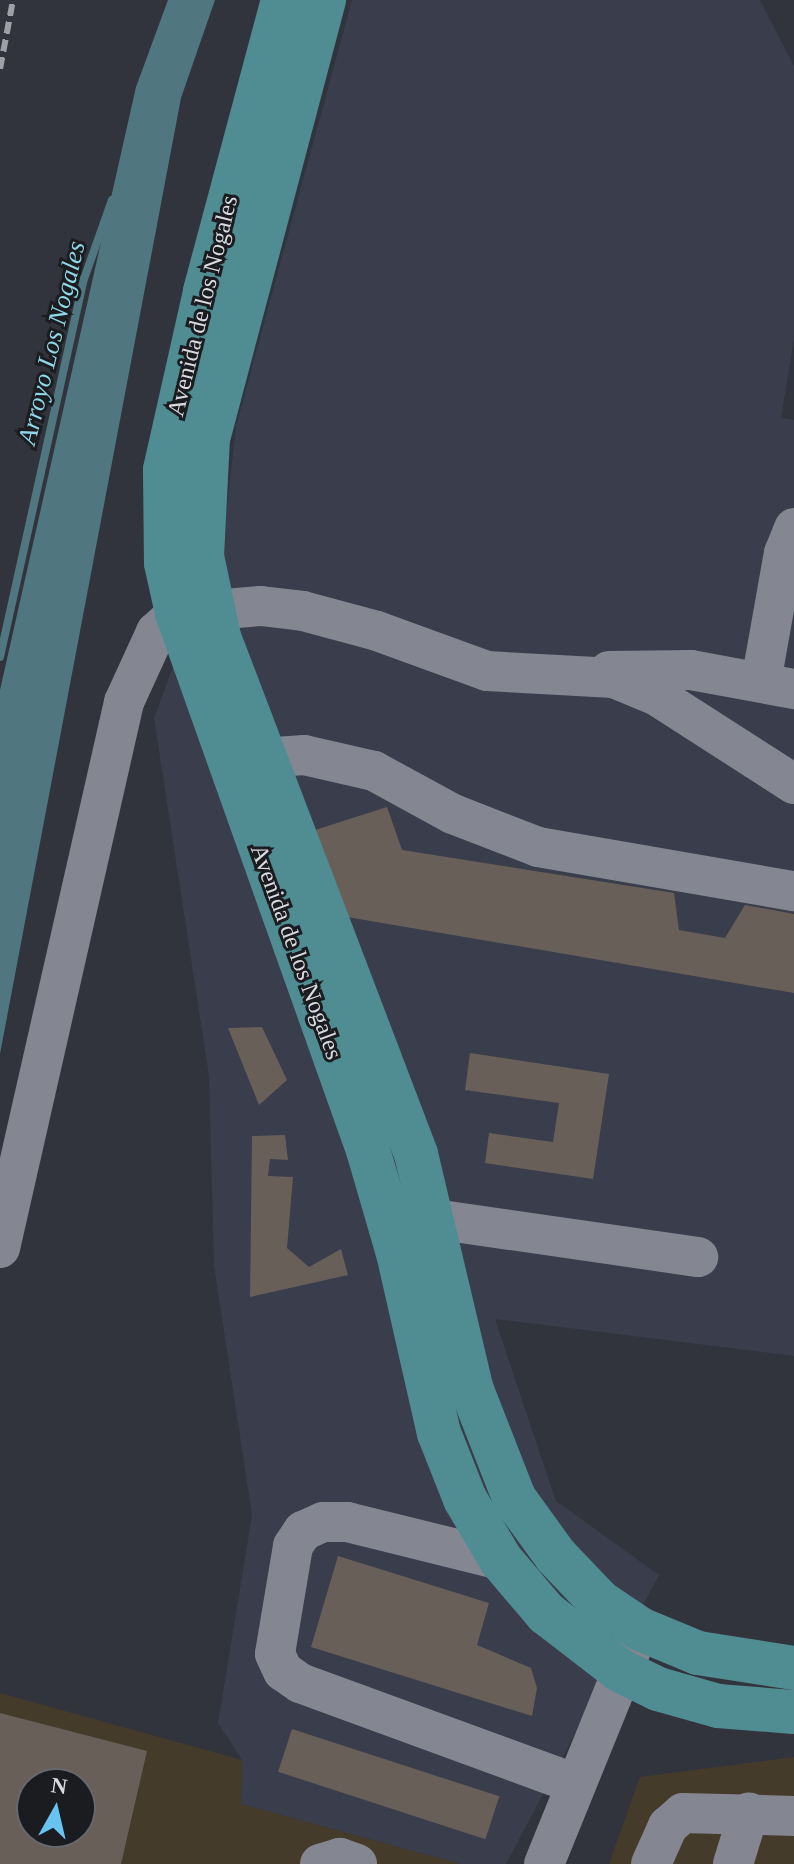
<!DOCTYPE html>
<html>
<head>
<meta charset="utf-8">
<style>
	body { margin:0 }
	#map { position:relative; width:794px; height:1864px; overflow:hidden; background:#31343d; font-family:Georgia,serif }
	div>[style] { position:absolute }
	[style*='--x'] { left:calc(var(--x)*1px); top:calc(var(--y)*1px); width:calc(var(--w)*1px); rotate:calc(var(--a)*1deg) }
	.built>* { inset:0; background:#393d4c }
	.industrial>* { inset:0; background:#443b2a }
	.water>* { inset:0; background:#50767f }
	.stream>* { height:8px; margin:-4px; padding:0 4px; transform-origin:4px; border-radius:4px; background:#50767f }
	.building>* { inset:0; background:#695f59; transform-origin:0 0 }
	.minor>* { height:40px; margin:-20px; padding:0 20px; transform-origin:20px; border-radius:20px; background:#848792 }
	.major>* { height:44px; margin:-22px; padding:0 22px; transform-origin:22px; border-radius:22px; background:#508d93 }
	.rail>* { height:6px; margin-top:-3px; transform-origin:0; background:repeating-linear-gradient(90deg,#9ea0a7 0 12px,transparent 0 18px) }
	span { translate:-50% -50%; white-space:nowrap; text-align:center; line-height:1.15; -webkit-text-stroke:6px #1b1c20; paint-order:stroke }
	.street-label { font-size:24px; color:#d9dbe1 }
	.water-label { font-size:26px; color:#8fd6e7; font-style:italic }
	.north { position:absolute; left:16px; top:1768px; width:80px; height:80px; box-sizing:border-box; background:#1b1c20; border:2px solid #67686d; border-radius:50%; rotate:8deg; font-size:22px; font-weight:700; line-height:32px; text-align:center; color:#d9dbe1 }
	.north::after { content:''; display:block; margin:auto; width:28px; height:36px; background:#69c3f1; clip-path:polygon(50% 0,100% 100%,50% 72%,0 100%) }
</style>
</head>
<body>
<div id="map">
	<div class="built">
		<div style="clip-path:polygon(352px 0,760px 0,794px 66px,794px 339px,781px 418px,794px 420px,794px 1356px,495px 1319px,556px 1501px,659px 1575px,506px 1864px,461px 1864px,241px 1804px,242px 1760px,218px 1723px,252px 1515px,214px 1266px,209px 1076px,154px 718px,225px 525px,236px 426px)"></div>
	</div>
	<div class="industrial">
		<div style="clip-path:polygon(evenodd,0 1693px,242px 1760px,241px 1804px,461px 1864px,0 1864px,0 1693px,32px 1784px,80px 1784px,80px 1832px,32px 1832px,32px 1784px)"></div>
		<div style="clip-path:polygon(794px 1757px,794px 1864px,609px 1864px,640px 1777px)"></div>
	</div>
	<div class="water">
		<div style="clip-path:polygon(168px 0,215px 0,181px 98px,0 1054px,0 690px,136px 87px)"></div>
	</div>
	<div class="stream">
		<div style="--x:0;--y:657;--w:387;--a:-77.5"></div>
		<div style="--x:84;--y:279;--w:84;--a:-70.5"></div>
	</div>
	<div class="building">
		<div style="clip-path:polygon(387px 807px,402px 850px,674px 893px,679px 930px,725px 938px,745px 905px,794px 914px,794px 993px,347px 917px,312px 831px)"></div>
		<div style="clip-path:polygon(262px 1027px,287px 1080px,259px 1105px,228px 1028px)"></div>
		<div style="clip-path:polygon(470px 1053px,609px 1074px,593px 1179px,485px 1163px,489px 1133px,553px 1142px,559px 1103px,465px 1090px)"></div>
		<div style="clip-path:polygon(285px 1135px,288px 1160px,270px 1159px,268px 1176px,293px 1177px,287px 1248px,309px 1267px,341px 1249px,348px 1275px,250px 1297px,252px 1136px)"></div>
		<div style="clip-path:polygon(338px 1556px,489px 1603px,477px 1645px,531px 1668px,537px 1688px,532px 1716px,311px 1647px)"></div>
		<div style="clip-path:polygon(evenodd,0 1713px,147px 1751px,121px 1864px,0 1864px,0 1713px,32px 1784px,80px 1784px,80px 1832px,32px 1832px,32px 1784px)"></div>
		<div style="left:292px;top:1729px;width:218px;height:45px;rotate:18deg"></div>
	</div>
	<div class="minor">
		<div style="--x:609;--y:671;--w:82;--a:-0.7"></div>
		<div style="--x:691;--y:670;--w:105;--a:10.5"></div>
		<div style="--x:761;--y:682;--w:131;--a:-79.9"></div>
		<div style="--x:784;--y:553;--w:27;--a:-68"></div>
		<div style="--x:263;--y:758;--w:41;--a:-4.2"></div>
		<div style="--x:304;--y:755;--w:72;--a:12.9"></div>
		<div style="--x:374;--y:771;--w:90;--a:28.6"></div>
		<div style="--x:453;--y:814;--w:91;--a:21.2"></div>
		<div style="--x:538;--y:847;--w:260;--a:9.8"></div>
		<div style="--x:434;--y:1219;--w:267;--a:8.2"></div>
		<div style="--x:0;--y:1248;--w:560;--a:-77.2"></div>
		<div style="--x:124;--y:702;--w:77;--a:-65.4"></div>
		<div style="--x:156;--y:632;--w:28;--a:-42"></div>
		<div style="--x:177;--y:613;--w:84;--a:-4.8"></div>
		<div style="--x:261;--y:606;--w:42;--a:6.8"></div>
		<div style="--x:303;--y:611;--w:77;--a:15.1"></div>
		<div style="--x:377;--y:631;--w:117;--a:20"></div>
		<div style="--x:487;--y:671;--w:127;--a:3.2"></div>
		<div style="--x:614;--y:678;--w:47;--a:22.7"></div>
		<div style="--x:657;--y:696;--w:163;--a:32.7"></div>
		<div style="--x:501;--y:1560;--w:158;--a:-166.1"></div>
		<div style="--x:348;--y:1522;--w:25;--a:180"></div>
		<div style="--x:323;--y:1522;--w:22;--a:156"></div>
		<div style="--x:303;--y:1531;--w:18;--a:124"></div>
		<div style="--x:293;--y:1546;--w:109;--a:99.5"></div>
		<div style="--x:275;--y:1654;--w:19;--a:65"></div>
		<div style="--x:283;--y:1671;--w:21;--a:35"></div>
		<div style="--x:300;--y:1683;--w:292;--a:20.1"></div>
		<div style="--x:320;--y:1864;--w:21;--a:-17"></div>
		<div style="--x:340;--y:1858;--w:18;--a:19"></div>
		<div style="--x:544;--y:1864;--w:240;--a:-67.9"></div>
		<div style="--x:651;--y:1864;--w:42;--a:-65.9"></div>
		<div style="--x:668;--y:1826;--w:20;--a:-41"></div>
		<div style="--x:683;--y:1813;--w:111;--a:1.5"></div>
		<div style="--x:733;--y:1864;--w:54;--a:-72.9"></div>
	</div>
	<div class="major">
		<div style="--x:283;--y:0;--w:302;--a:105"></div>
		<div style="--x:205;--y:292;--w:182;--a:102.7"></div>
		<div style="--x:165;--y:470;--w:93;--a:89.4"></div>
		<div style="--x:166;--y:563;--w:51;--a:77.6"></div>
		<div style="--x:177;--y:613;--w:570;--a:70.42"></div>
		<div style="--x:368;--y:1150;--w:107;--a:73.8"></div>
		<div style="--x:398;--y:1253;--w:185;--a:77.2"></div>
		<div style="--x:439;--y:1433;--w:71;--a:68.5"></div>
		<div style="--x:465;--y:1499;--w:71;--a:59.5"></div>
		<div style="--x:501;--y:1560;--w:70;--a:49.7"></div>
		<div style="--x:546;--y:1613;--w:95;--a:37.7"></div>
		<div style="--x:621;--y:1671;--w:41;--a:25.9"></div>
		<div style="--x:658;--y:1689;--w:62;--a:15.8"></div>
		<div style="--x:718;--y:1706;--w:76;--a:4.5"></div>
		<div style="--x:324;--y:0;--w:453;--a:104.8"></div>
		<div style="--x:208;--y:438;--w:118;--a:92.9"></div>
		<div style="--x:202;--y:556;--w:83;--a:78.1"></div>
		<div style="--x:219;--y:637;--w:553;--a:69.14"></div>
		<div style="--x:416;--y:1154;--w:243;--a:76.7"></div>
		<div style="--x:472;--y:1390;--w:116;--a:68.7"></div>
		<div style="--x:514;--y:1498;--w:72;--a:54.1"></div>
		<div style="--x:556;--y:1556;--w:64;--a:46.3"></div>
		<div style="--x:600;--y:1602;--w:48;--a:34"></div>
		<div style="--x:640;--y:1629;--w:63;--a:22.5"></div>
		<div style="--x:698;--y:1653;--w:97;--a:8.9"></div>
	</div>
	<div class="rail">
		<div style="--x:0;--y:69;--w:70;--a:-79.3"></div>
	</div>
	<div class="street-label">
		<span style="left:203px;top:306px;rotate:-76deg">Avenida de los Nogales</span>
		<span style="left:296px;top:952px;rotate:70deg">Avenida de los Nogales</span>
	</div>
	<div class="water-label">
		<span style="left:52px;top:343px;rotate:-76deg">Arroyo Los Nogales</span>
	</div>
	<div class="north">N</div>
</div>
</body>
</html>
